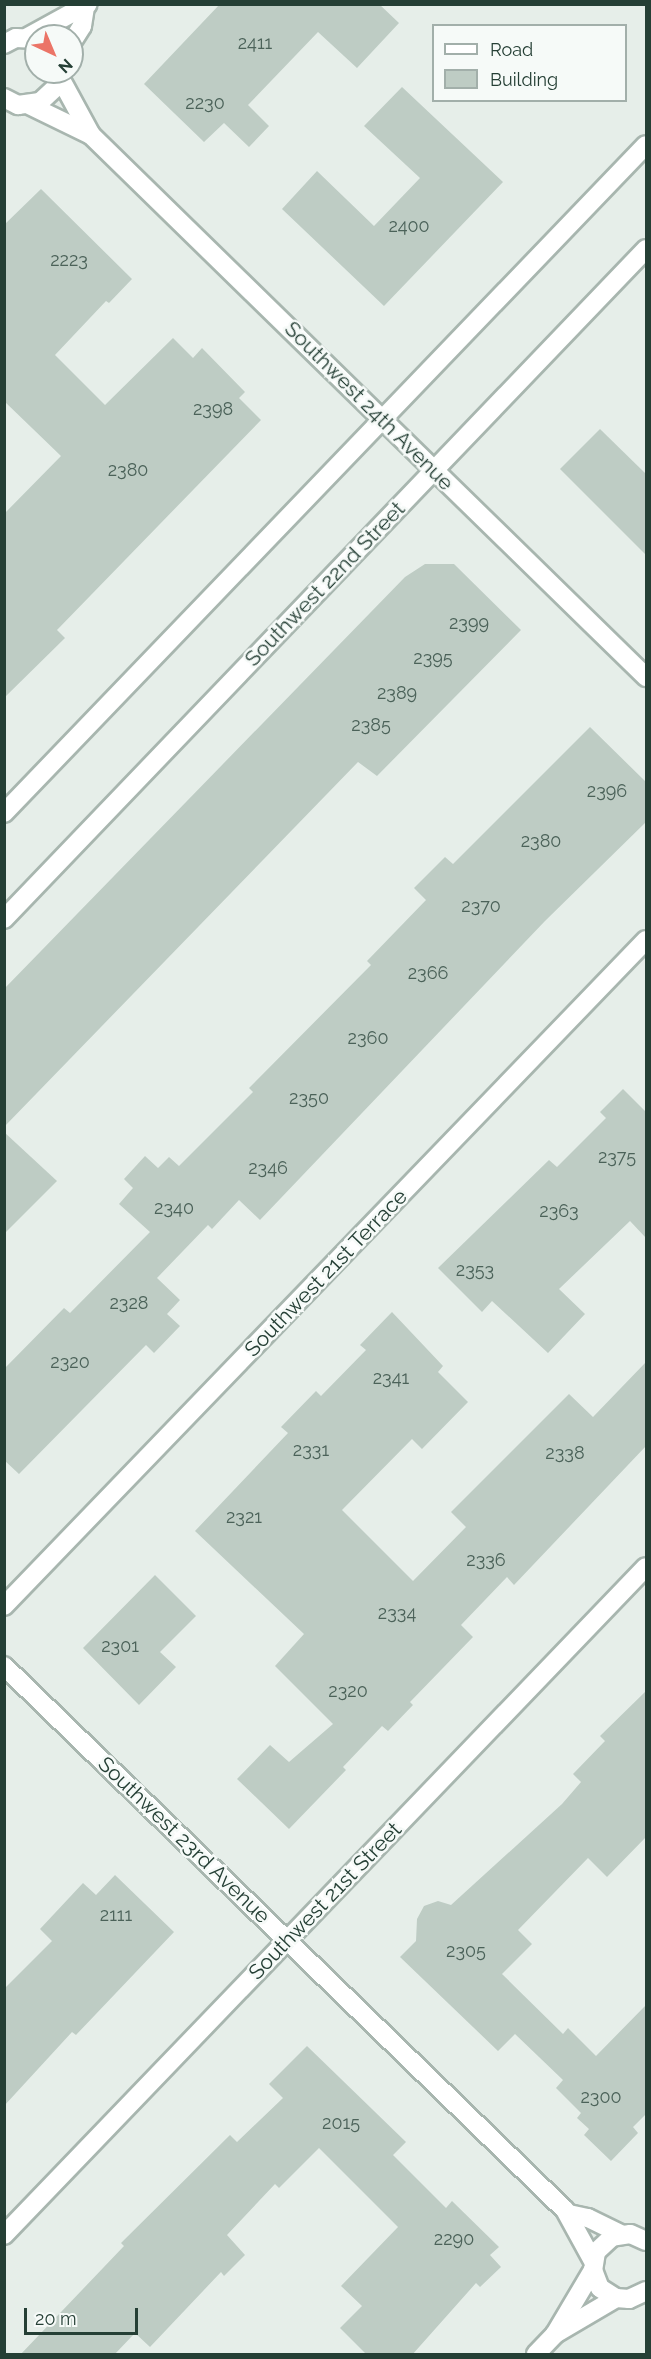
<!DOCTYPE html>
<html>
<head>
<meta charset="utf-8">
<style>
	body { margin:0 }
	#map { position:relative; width:651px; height:2359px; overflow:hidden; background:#e6eee9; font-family:Raleway,sans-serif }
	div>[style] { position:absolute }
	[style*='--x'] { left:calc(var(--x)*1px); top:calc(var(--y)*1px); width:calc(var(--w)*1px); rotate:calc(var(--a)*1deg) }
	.building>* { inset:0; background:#beccc4 }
	.roads { filter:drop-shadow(2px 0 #a8b6af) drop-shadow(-2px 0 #a8b6af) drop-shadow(0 2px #a8b6af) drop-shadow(0 -2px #a8b6af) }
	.minor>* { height:18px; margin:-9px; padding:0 9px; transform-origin:9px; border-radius:9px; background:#fff }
	.secondary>* { height:18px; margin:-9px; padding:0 9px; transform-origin:9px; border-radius:9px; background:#fff }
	span { translate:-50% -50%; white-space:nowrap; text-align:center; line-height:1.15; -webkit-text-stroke:5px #f6faf8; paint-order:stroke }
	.number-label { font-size:18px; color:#4b6259 }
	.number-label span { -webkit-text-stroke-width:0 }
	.street-label { font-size:21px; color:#253f35 }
	.frame { position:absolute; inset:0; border:6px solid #253f35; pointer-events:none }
	.legend { position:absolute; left:432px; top:24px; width:195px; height:78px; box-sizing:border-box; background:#f6faf8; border:2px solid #a2afaa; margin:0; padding:8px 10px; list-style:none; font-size:18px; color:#253f35 }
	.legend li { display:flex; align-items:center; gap:12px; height:30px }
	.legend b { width:30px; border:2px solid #a2afaa }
	.north { position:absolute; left:24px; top:24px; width:60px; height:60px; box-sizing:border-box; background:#f6faf8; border:2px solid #a2afaa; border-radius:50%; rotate:136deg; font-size:16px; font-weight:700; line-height:24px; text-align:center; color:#253f35 }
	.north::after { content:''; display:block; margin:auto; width:21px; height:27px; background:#eb7467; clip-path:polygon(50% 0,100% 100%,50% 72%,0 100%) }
	.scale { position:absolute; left:24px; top:2308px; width:114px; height:27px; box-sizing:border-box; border:3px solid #253f35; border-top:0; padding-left:8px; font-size:18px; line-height:21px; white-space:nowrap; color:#253f35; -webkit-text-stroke:4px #f6faf8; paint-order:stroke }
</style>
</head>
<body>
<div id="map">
	<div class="building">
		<div style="clip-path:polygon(220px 4px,379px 4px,399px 23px,357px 68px,318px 32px,248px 105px,269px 126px,249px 147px,224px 123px,204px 142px,144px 84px)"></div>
		<div style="clip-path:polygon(402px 87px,503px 182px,384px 306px,282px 209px,317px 171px,374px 226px,420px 178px,364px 126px)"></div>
		<div style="clip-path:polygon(41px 189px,132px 279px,109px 303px,106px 301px,55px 355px,105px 405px,173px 338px,193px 358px,202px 348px,245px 392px,239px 398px,261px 420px,57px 630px,65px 638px,4px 698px,4px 514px,61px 456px,4px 401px,4px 225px)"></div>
		<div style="clip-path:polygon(600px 429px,646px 474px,646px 555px,560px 469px)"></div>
		<div style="clip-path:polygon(425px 564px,454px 564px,521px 630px,377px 776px,358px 762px,4px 1127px,4px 989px,405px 577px)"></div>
		<div style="clip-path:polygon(590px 727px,646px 782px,646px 822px,545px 921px,260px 1220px,239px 1200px,212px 1229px,208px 1225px,157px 1278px,180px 1300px,167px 1314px,180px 1326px,154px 1353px,146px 1345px,19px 1474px,4px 1460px,4px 1369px,64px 1308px,70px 1313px,150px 1232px,119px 1204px,133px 1188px,124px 1179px,145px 1156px,158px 1168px,169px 1157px,179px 1166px,253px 1092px,249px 1088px,371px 965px,367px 961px,426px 900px,414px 888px,445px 857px,453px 864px)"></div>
		<div style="clip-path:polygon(623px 1089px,646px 1112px,646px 1238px,630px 1221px,559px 1289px,585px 1314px,548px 1353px,492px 1301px,482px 1312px,438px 1268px,549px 1160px,557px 1167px,606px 1118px,600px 1112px)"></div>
		<div style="clip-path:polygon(4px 1132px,57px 1181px,4px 1234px)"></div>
		<div style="clip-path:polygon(392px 1312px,443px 1366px,438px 1372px,468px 1402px,422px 1449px,412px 1439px,342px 1510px,413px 1581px,466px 1527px,451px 1512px,569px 1394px,593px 1417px,646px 1362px,646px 1446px,514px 1585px,507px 1577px,461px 1625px,473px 1637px,410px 1702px,413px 1705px,388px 1731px,382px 1726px,343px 1767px,346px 1770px,289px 1829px,237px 1779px,270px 1745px,289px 1762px,333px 1724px,275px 1666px,304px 1634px,195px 1531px,288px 1433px,281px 1427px,316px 1391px,321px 1396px,366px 1350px,360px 1345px)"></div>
		<div style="clip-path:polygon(155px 1575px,196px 1616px,160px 1652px,176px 1667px,139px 1705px,83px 1648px)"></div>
		<div style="clip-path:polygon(646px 1691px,646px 1837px,607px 1877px,588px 1858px,518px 1930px,532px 1944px,502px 1974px,563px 2034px,568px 2028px,596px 2056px,646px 2005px,646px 2114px,633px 2127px,638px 2133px,611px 2161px,584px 2135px,589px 2129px,577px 2118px,581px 2113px,556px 2088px,563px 2080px,515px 2034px,498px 2051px,400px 1957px,416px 1941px,417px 1919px,424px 1906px,438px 1901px,451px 1905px,562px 1804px,581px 1782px,573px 1774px,605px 1741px,600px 1736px)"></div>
		<div style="clip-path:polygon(115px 1875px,174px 1932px,76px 2035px,72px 2032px,4px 2106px,4px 1989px,52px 1941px,40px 1929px,83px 1883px,96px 1895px)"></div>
		<div style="clip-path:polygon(307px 2046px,406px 2142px,393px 2155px,446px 2208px,452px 2201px,499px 2247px,490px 2255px,501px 2267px,480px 2287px,476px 2283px,412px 2355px,367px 2355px,340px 2328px,362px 2306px,341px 2286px,398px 2227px,319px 2148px,279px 2188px,275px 2184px,227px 2235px,245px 2255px,224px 2276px,221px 2272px,150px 2347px,135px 2333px,114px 2355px,20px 2355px,124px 2246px,121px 2243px,230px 2135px,237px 2142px,283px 2098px,269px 2084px)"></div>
	</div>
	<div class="roads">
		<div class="minor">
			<div style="--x:28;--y:37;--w:68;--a:-28.8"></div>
			<div style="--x:72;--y:42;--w:19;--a:-58"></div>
			<div style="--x:82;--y:26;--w:19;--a:-81"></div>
			<div style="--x:4;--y:44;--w:13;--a:-27"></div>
			<div style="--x:16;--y:38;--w:20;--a:3"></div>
			<div style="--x:59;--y:76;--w:67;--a:61.5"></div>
			<div style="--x:4;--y:98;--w:16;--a:27"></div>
			<div style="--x:18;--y:105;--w:22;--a:-8"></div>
			<div style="--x:40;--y:102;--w:22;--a:-43"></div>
			<div style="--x:56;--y:87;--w:15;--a:-79"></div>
			<div style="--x:29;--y:105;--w:69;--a:25.8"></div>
			<div style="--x:91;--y:135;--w:776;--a:44.32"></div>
			<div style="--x:4;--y:1606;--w:925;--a:-46.05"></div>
			<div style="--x:4;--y:1666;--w:781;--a:44.12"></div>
			<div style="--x:565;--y:2210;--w:58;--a:61.2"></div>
			<div style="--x:569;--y:2214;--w:19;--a:12"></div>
			<div style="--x:588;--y:2218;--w:37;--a:26"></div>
			<div style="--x:4;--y:2235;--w:926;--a:-46.14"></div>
			<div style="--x:646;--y:2241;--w:17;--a:-156"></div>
			<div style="--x:630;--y:2234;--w:18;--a:171"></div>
			<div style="--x:612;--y:2237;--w:22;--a:137"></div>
			<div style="--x:596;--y:2252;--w:18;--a:99"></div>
			<div style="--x:593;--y:2270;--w:19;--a:69"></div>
			<div style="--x:600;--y:2288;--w:19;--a:32"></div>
			<div style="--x:616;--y:2298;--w:13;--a:4"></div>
			<div style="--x:629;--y:2299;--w:19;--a:-25"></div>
			<div style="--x:555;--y:2334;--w:74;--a:-59.3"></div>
			<div style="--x:536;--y:2354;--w:28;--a:-46"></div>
			<div style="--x:555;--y:2334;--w:71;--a:-30.5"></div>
		</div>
		<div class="secondary">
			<div style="--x:4;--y:813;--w:926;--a:-46.14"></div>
			<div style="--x:4;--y:919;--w:928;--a:-46.22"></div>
		</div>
	</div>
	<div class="number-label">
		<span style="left:255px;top:43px">2411</span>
		<span style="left:205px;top:103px">2230</span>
		<span style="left:409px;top:226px">2400</span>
		<span style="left:69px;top:260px">2223</span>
		<span style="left:213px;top:409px">2398</span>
		<span style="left:128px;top:470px">2380</span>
		<span style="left:469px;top:623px">2399</span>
		<span style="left:433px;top:658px">2395</span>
		<span style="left:397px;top:693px">2389</span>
		<span style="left:371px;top:725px">2385</span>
		<span style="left:607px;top:791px">2396</span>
		<span style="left:541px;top:841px">2380</span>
		<span style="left:481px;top:906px">2370</span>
		<span style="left:428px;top:973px">2366</span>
		<span style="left:368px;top:1038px">2360</span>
		<span style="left:309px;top:1098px">2350</span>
		<span style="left:617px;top:1157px">2375</span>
		<span style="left:268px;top:1168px">2346</span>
		<span style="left:174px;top:1208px">2340</span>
		<span style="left:559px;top:1211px">2363</span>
		<span style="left:475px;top:1270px">2353</span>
		<span style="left:129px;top:1303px">2328</span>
		<span style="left:70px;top:1362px">2320</span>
		<span style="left:391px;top:1378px">2341</span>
		<span style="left:311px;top:1450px">2331</span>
		<span style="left:565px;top:1453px">2338</span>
		<span style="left:244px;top:1517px">2321</span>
		<span style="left:486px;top:1560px">2336</span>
		<span style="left:397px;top:1613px">2334</span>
		<span style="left:120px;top:1646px">2301</span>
		<span style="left:348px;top:1691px">2320</span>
		<span style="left:116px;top:1915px">2111</span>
		<span style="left:466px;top:1951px">2305</span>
		<span style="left:601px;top:2097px">2300</span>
		<span style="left:341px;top:2123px">2015</span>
		<span style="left:454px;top:2239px">2290</span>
	</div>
	<div class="street-label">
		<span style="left:369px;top:406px;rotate:45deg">Southwest 24th Avenue</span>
		<span style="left:325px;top:584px;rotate:-46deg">Southwest 22nd Street</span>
		<span style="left:326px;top:1273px;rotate:-46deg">Southwest 21st Terrace</span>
		<span style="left:184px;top:1840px;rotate:44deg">Southwest 23rd Avenue</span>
		<span style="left:325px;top:1901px;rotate:-46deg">Southwest 21st Street</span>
	</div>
	<div class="frame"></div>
	<ul class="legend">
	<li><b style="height:8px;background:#fff"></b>Road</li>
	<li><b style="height:16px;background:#beccc4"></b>Building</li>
	</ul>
	<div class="north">N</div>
	<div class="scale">20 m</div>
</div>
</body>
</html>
